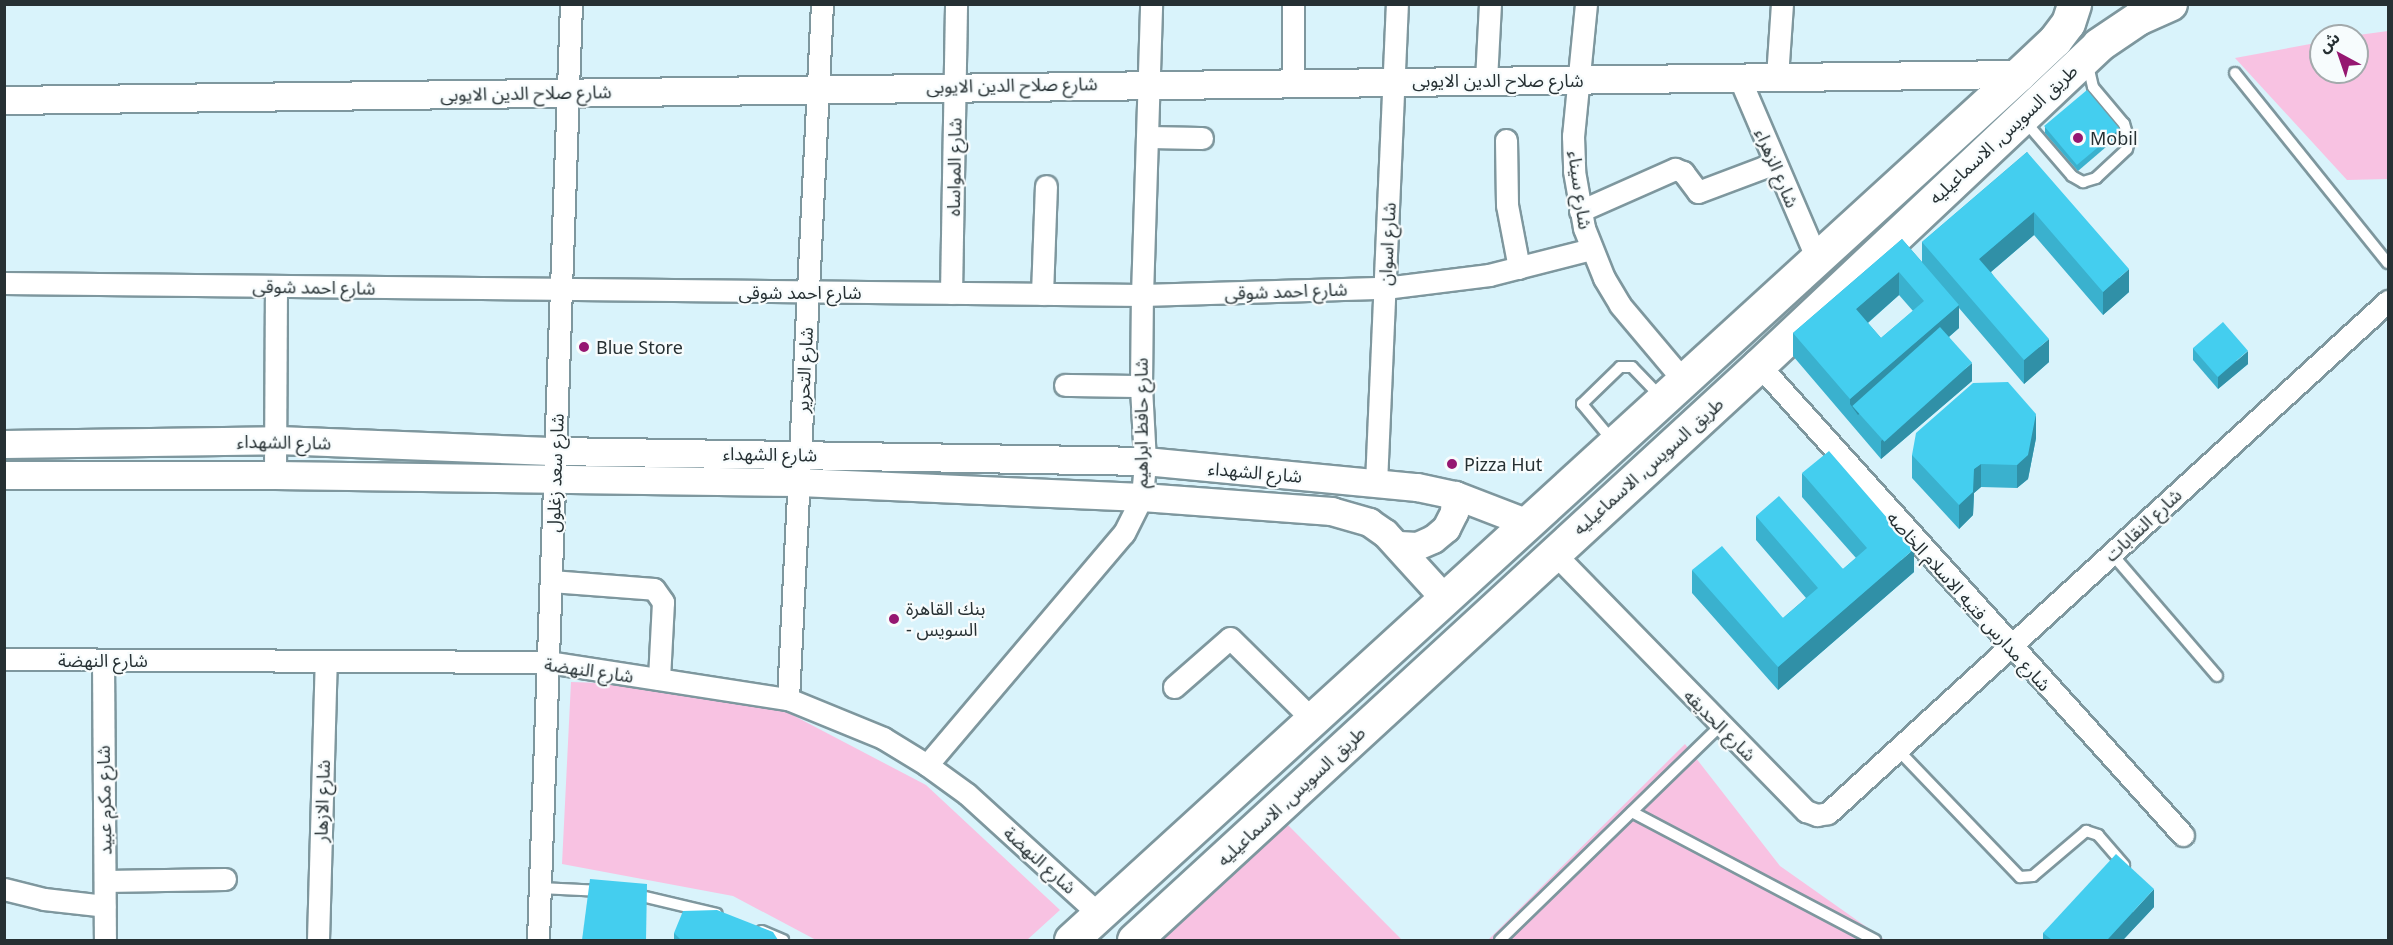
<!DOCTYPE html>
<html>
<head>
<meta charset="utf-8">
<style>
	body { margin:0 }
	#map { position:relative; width:2393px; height:945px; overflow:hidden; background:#d9f3fb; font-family:"Noto Sans","Noto Sans Arabic",sans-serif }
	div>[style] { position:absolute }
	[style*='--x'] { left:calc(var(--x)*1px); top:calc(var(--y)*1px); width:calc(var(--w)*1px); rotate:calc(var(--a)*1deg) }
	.green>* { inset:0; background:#f8c2e2 }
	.roads { filter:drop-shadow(2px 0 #7e979e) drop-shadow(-2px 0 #7e979e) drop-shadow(0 2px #7e979e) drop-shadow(0 -2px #7e979e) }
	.service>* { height:10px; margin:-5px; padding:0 5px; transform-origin:5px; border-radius:5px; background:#fff }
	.minor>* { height:21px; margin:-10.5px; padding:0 10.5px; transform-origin:10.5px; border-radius:10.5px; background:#fff }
	.tertiary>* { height:27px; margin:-13.5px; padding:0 13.5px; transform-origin:13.5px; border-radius:13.5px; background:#fff }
	.primary>* { height:33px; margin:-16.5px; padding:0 16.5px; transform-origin:16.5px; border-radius:16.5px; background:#fff }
	.wall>* { inset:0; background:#3ab1ce }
	.shaded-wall>* { inset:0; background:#3090a7; transform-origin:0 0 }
	.building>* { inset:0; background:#44ceef; transform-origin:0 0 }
	.dots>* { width:16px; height:16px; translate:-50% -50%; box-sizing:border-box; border:3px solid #f7fcfd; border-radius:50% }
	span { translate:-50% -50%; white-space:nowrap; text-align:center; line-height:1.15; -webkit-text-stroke:4.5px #f7fcfd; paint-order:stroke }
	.street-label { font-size:18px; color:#263033 }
	.poi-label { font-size:18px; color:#263033 }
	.left { translate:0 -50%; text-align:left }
	.frame { position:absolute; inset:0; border:6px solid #263033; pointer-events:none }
	.north { position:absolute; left:2309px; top:24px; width:60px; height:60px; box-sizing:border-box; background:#f7fcfd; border:2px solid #a3aaac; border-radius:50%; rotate:320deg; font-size:16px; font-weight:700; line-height:24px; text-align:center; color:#263033 }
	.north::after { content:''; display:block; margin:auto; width:21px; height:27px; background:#951771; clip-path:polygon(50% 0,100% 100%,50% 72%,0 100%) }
</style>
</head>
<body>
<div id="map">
	<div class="green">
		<div style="clip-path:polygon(2388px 31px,2388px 179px,2347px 180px,2235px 58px,2321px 42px,2321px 72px,2357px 72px,2357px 36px,2351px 36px)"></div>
		<div style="clip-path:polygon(571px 682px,635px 684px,781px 709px,926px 785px,1060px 910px,1027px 940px,816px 940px,733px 896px,562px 864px)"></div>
		<div style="clip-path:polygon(1685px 744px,1780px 866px,1885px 940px,1488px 940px)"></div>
		<div style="clip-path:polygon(1283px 820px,1402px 940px,1154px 940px)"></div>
	</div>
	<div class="roads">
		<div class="service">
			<div style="--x:2235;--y:73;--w:244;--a:51.2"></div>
			<div style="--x:2023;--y:119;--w:75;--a:49.3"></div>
			<div style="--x:2072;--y:176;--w:13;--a:29"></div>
			<div style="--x:2083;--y:182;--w:14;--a:-17"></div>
			<div style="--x:2096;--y:178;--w:42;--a:-43.1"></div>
			<div style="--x:2127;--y:149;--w:8;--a:-76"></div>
			<div style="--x:2129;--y:141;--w:18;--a:-106"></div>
			<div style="--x:2124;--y:124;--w:48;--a:-130"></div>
			<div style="--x:2093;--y:87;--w:23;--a:-103"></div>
			<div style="--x:1612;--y:440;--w:47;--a:-129.8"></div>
			<div style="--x:1582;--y:404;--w:53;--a:-44.2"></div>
			<div style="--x:1620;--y:367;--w:12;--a:0"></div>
			<div style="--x:1632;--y:367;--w:42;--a:46"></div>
			<div style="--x:2112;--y:554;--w:161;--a:49.3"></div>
			<div style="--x:1899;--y:751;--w:175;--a:46.2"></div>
			<div style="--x:2020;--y:877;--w:13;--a:-4"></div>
			<div style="--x:2033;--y:876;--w:70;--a:-40.3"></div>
			<div style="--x:2086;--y:831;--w:13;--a:18"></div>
			<div style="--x:2098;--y:835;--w:40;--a:49"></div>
			<div style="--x:1632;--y:812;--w:275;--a:27.8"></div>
			<div style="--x:540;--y:888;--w:62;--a:2.8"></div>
			<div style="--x:633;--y:894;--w:86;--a:13.4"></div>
			<div style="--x:762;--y:931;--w:23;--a:23"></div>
			<div style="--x:1500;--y:940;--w:307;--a:-44.2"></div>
		</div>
		<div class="minor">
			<div style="--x:1586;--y:4;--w:133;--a:95.6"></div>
			<div style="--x:1573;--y:136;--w:35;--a:88"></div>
			<div style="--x:1574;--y:171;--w:58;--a:80"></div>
			<div style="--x:1584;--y:228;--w:54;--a:68.2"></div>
			<div style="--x:1604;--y:278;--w:31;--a:59"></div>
			<div style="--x:1620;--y:305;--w:99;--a:49.9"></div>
			<div style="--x:1739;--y:77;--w:198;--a:66.8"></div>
			<div style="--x:1777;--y:77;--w:73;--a:-86.1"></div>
			<div style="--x:1486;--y:80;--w:76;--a:-87"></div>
			<div style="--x:1293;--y:82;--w:78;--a:-90"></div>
			<div style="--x:1147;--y:137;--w:55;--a:1"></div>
			<div style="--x:1506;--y:140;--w:65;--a:89.1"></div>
			<div style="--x:1507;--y:205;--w:64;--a:79.2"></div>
			<div style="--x:1580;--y:211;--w:104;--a:-23.9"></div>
			<div style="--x:1675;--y:169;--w:9;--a:21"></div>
			<div style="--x:1683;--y:172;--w:25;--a:53"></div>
			<div style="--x:1698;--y:192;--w:82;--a:-20.6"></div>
			<div style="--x:4;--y:283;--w:1138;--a:0.6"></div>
			<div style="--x:1142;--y:295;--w:243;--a:-1.7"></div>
			<div style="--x:1385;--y:288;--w:105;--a:-7.1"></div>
			<div style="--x:1489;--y:275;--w:105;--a:-14.3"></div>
			<div style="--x:951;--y:293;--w:289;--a:-89"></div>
			<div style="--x:1042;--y:294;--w:108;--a:-87.9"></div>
			<div style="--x:1759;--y:365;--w:633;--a:47.95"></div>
			<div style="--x:1065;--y:385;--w:76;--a:0.8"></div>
			<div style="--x:275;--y:475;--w:189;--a:-89.7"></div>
			<div style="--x:1376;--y:483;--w:479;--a:-87.5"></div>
			<div style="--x:1554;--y:553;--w:361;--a:45.7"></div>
			<div style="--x:1806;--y:811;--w:12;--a:20"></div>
			<div style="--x:1817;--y:815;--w:11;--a:-10"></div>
			<div style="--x:1828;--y:813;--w:759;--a:-42.44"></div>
			<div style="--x:551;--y:581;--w:103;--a:4.4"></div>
			<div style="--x:654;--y:589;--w:16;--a:55"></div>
			<div style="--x:663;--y:602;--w:77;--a:93"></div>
			<div style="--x:4;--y:659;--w:544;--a:0.32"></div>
			<div style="--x:548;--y:662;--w:243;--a:8.8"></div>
			<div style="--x:788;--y:699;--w:103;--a:22.3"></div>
			<div style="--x:883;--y:738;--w:52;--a:31.5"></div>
			<div style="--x:927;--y:765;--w:49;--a:35.9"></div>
			<div style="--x:967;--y:794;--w:180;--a:42.3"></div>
			<div style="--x:103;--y:660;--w:280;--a:89.6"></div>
			<div style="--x:1174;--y:687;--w:74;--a:-41.2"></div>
			<div style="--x:1230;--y:638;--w:117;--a:44.7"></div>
			<div style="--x:788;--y:699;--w:696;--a:-87.2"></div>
			<div style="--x:927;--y:765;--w:304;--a:-49.7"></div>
			<div style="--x:1124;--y:533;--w:40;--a:-63.4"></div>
			<div style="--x:1142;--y:497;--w:36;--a:-85"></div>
			<div style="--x:1145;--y:461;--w:75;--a:-93.1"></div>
			<div style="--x:1141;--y:386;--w:91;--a:-89.4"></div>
			<div style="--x:1142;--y:295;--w:291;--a:-88.2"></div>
			<div style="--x:105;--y:881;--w:120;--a:-1"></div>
			<div style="--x:4;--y:889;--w:41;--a:14"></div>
			<div style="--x:44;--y:899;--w:61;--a:6.5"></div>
			<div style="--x:318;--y:940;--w:279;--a:-88.4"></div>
			<div style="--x:538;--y:940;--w:937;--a:-87.98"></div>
		</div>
		<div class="tertiary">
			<div style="--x:4;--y:100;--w:2015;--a:-0.74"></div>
			<div style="--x:4;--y:444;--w:274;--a:-0.8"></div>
			<div style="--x:278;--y:440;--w:278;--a:2.3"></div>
			<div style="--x:556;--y:451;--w:589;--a:0.97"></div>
			<div style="--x:1145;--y:461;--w:273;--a:5.5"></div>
			<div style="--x:1417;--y:487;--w:39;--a:12"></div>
			<div style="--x:1455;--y:495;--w:78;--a:21"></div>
			<div style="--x:4;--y:475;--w:271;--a:0"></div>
			<div style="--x:275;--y:475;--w:524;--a:0.77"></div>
			<div style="--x:799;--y:482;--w:343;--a:2.5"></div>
			<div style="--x:1142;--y:497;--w:190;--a:4.2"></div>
			<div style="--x:1331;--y:511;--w:40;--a:16"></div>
			<div style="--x:1369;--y:522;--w:19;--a:35"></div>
			<div style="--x:1385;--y:533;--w:89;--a:47.7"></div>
			<div style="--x:1399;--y:545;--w:18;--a:3"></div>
			<div style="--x:1417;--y:546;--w:17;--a:-24"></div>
			<div style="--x:1433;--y:539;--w:17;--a:-40"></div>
			<div style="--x:1446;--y:528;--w:18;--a:-63"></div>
			<div style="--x:1454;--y:512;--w:17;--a:-87"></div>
		</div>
		<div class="primary">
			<div style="--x:1071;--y:940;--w:1284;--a:-42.41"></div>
			<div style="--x:2019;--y:74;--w:50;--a:-43.4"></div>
			<div style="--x:2055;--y:40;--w:21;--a:-53"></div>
			<div style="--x:2068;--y:23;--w:20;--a:-72"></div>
			<div style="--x:1134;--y:940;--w:849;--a:-42.61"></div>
			<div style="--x:1759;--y:365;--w:466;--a:-43.3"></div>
			<div style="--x:2098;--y:45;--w:48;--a:-34"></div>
			<div style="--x:2138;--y:18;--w:35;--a:-24"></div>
		</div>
	</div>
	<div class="wall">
		<div style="clip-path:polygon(2045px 127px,2120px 135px,2078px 171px,2045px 133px)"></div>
		<div style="clip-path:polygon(evenodd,2027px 152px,2129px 292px,2103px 315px,2034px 235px,1991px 272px,2049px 362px,2024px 384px,1959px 308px,1959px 328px,1949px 337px,1972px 381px,1881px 459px,1793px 356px,1793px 333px,1902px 239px,1922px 262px,1922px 242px,2027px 152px,1899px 295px,1913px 311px,1881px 338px,1868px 323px,1899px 295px)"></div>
		<div style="clip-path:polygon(2193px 348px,2248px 364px,2218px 389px,2193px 360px)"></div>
		<div style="clip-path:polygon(2036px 438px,2028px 479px,2017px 488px,1981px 487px,1974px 493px,1973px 515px,1959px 529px,1912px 478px,1912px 455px)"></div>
		<div style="clip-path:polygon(1802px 473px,1914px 572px,1778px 690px,1692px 593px,1692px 570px,1783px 618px,1806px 598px,1756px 540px,1756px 516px,1843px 569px,1856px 558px,1802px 497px)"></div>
		<div style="clip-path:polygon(2154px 907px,2123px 940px,2043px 940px,2043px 933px)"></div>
		<div style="clip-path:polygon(674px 933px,778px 940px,674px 940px)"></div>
	</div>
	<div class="shaded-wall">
		<div style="left:2120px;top:129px;width:6px;height:55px;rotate:90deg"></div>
		<div style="clip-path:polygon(2034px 212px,2034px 235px,1979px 282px,1979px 259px)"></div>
		<div style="clip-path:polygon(2129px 269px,2129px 292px,2103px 315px,2103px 292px)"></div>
		<div style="clip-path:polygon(1899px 272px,1899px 295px,1856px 333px,1856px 309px)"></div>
		<div style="clip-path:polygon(1959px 305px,1959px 328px,1858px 415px,1850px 404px,1850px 422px,1850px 399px)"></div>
		<div style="clip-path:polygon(2049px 339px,2049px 362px,2024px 384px,2024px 360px)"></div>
		<div style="clip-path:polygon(2248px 351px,2248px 364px,2218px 389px,2218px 377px)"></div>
		<div style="clip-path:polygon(1972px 363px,1972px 381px,1881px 459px,1881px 441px)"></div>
		<div style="clip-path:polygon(2036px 414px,2036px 438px,2028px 479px,2017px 488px,2017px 465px)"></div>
		<div style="clip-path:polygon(1981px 464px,1981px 487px,1974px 493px,1973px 515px,1959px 529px,1959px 505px,1974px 469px)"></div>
		<div style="clip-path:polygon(1914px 549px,1914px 572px,1778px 690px,1778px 667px)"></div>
		<div style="clip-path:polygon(2154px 889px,2154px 907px,2123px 940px,2107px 940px)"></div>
	</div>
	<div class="building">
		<div style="left:2087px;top:90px;width:51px;height:56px;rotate:50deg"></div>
		<div style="clip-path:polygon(2027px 152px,2129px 269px,2103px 292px,2034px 212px,1979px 259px,2049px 339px,2024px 360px,1922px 242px)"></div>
		<div style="clip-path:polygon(evenodd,1902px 239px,1959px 305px,1850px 399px,1793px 333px,1902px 239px,1899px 272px,1924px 301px,1881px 338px,1856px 309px,1899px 272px)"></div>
		<div style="left:2223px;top:322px;width:38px;height:40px;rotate:49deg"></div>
		<div style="left:1940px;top:327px;width:48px;height:118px;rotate:48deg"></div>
		<div style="clip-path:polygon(2008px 382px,2036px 414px,2028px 455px,2017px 465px,1981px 464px,1974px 469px,1973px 492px,1959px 505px,1912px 455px,1916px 433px,1973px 383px)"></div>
		<div style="clip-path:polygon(1829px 451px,1914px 549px,1778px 667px,1692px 570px,1722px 546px,1783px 618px,1818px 588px,1756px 516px,1779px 496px,1843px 569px,1867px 548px,1802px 473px)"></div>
		<div style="clip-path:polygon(2116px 854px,2154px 889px,2107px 940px,2052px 940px,2043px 933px)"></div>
		<div style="clip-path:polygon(590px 879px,647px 884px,646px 940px,582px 940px)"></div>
		<div style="clip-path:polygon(717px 910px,773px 932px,778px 940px,681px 940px,674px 933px,683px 911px)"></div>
	</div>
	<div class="dots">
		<div style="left:2078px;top:138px;background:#951771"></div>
		<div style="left:584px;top:347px;background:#951771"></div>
		<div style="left:1452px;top:464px;background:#951771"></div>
		<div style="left:894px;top:619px;background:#951771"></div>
	</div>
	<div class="street-label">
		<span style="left:1498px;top:80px">شارع صلاح الدين الايوبى</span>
		<span style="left:1012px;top:85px;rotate:-1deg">شارع صلاح الدين الايوبى</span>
		<span style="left:526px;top:93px;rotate:-1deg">شارع صلاح الدين الايوبى</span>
		<span style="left:2003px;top:134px;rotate:-43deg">طريق السويس, الاسماعيليه</span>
		<span style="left:954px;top:167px;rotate:-89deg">شارع المواساه</span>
		<span style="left:1777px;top:168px;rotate:67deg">شارع الزهراء</span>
		<span style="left:1580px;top:190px;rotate:82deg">شارع سيناء</span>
		<span style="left:1387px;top:244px;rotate:-87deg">شارع اسوان</span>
		<span style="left:314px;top:287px;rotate:1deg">شارع احمد شوقى</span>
		<span style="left:1286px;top:291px;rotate:-2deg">شارع احمد شوقى</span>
		<span style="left:800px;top:292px">شارع احمد شوقى</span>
		<span style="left:804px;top:370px;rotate:-87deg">شارع التحرير</span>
		<span style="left:1141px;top:423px;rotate:-90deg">شارع حافظ ابراهيم</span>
		<span style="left:284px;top:442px;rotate:1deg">شارع الشهداء</span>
		<span style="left:770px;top:454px;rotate:1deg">شارع الشهداء</span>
		<span style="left:1648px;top:466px;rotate:-42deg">طريق السويس, الاسماعيليه</span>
		<span style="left:1255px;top:472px;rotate:5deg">شارع الشهداء</span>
		<span style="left:555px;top:473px;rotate:-88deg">شارع سعد زغلول</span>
		<span style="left:2143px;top:525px;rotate:-43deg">شارع النقابات</span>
		<span style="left:1969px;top:601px;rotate:48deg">شارع مدارس فتيه الاسلام الخاصه</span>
		<span style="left:103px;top:660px">شارع النهضة</span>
		<span style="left:589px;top:670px;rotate:8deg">شارع النهضة</span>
		<span style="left:1720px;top:725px;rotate:45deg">شارع الحديقه</span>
		<span style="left:1291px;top:796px;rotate:-43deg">طريق السويس, الاسماعيليه</span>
		<span style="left:104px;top:800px;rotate:-91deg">شارع مكرم عبيد</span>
		<span style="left:322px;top:801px;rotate:-88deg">شارع الازهار</span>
		<span style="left:1040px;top:860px;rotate:42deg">شارع النهضة</span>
	</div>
	<div class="poi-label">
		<span class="left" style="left:2090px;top:138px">Mobil</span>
		<span class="left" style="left:596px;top:347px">Blue Store</span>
		<span class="left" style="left:1464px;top:464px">Pizza Hut</span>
		<span class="left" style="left:906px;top:619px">بنك القاهرة<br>- السويس</span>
	</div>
	<div class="frame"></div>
	<div class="north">ش</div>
</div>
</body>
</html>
